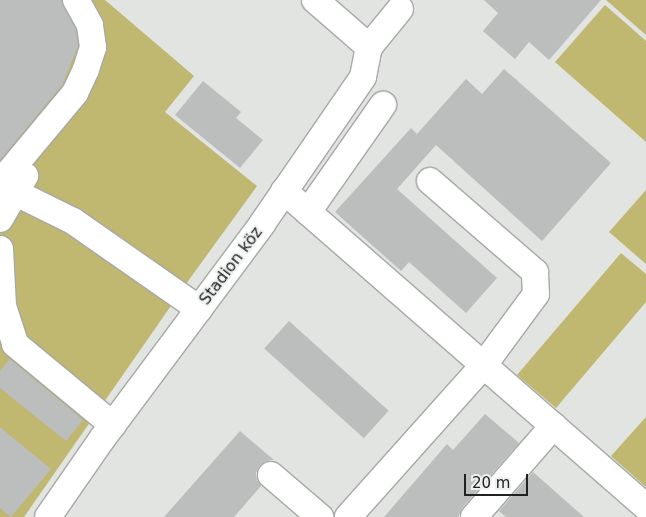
<!DOCTYPE html>
<html>
<head>
<meta charset="utf-8">
<style>
	body { margin:0 }
	#map { position:relative; width:646px; height:517px; overflow:hidden; background:#e1e4e1; font-family:"DejaVu Sans",sans-serif }
	div>[style] { position:absolute }
	[style*='--x'] { left:calc(var(--x)*1px); top:calc(var(--y)*1px); width:calc(var(--w)*1px); rotate:calc(var(--a)*1deg) }
	.green>* { inset:0; background:#c0b770 }
	.building>* { inset:0; background:#bbbebd; transform-origin:0 0 }
	.roads { filter:drop-shadow(1px 0 #a7a9a7) drop-shadow(-1px 0 #a7a9a7) drop-shadow(0 1px #a7a9a7) drop-shadow(0 -1px #a7a9a7) }
	.minor>* { height:26px; margin:-13px; padding:0 13px; transform-origin:13px; border-radius:13px; background:#fff }
	span { translate:-50% -50%; white-space:nowrap; text-align:center; line-height:1.15; -webkit-text-stroke:4px #eef1ef; paint-order:stroke }
	.street-label { font-size:16px; color:#202120 }
	.scale { position:absolute; left:464px; top:474px; width:64px; height:22px; box-sizing:border-box; border:2px solid #202120; border-top:0; padding-left:6px; font-size:15px; line-height:18px; white-space:nowrap; color:#202120; -webkit-text-stroke:4px #eef1ef; paint-order:stroke }
</style>
</head>
<body>
<div id="map">
	<div class="green">
		<div style="clip-path:polygon(0 0,105px 0,194px 76px,165px 112px,257px 186px,191px 277px,24px 517px,0 517px)"></div>
		<div style="clip-path:polygon(606px 0,646px 0,646px 35px)"></div>
		<div style="clip-path:polygon(605px 5px,646px 41px,646px 142px,555px 62px)"></div>
		<div style="clip-path:polygon(646px 190px,646px 264px,609px 232px)"></div>
		<div style="clip-path:polygon(621px 253px,646px 274px,646px 302px,556px 408px,517px 375px)"></div>
		<div style="clip-path:polygon(646px 417px,646px 487px,611px 456px)"></div>
	</div>
	<div class="building">
		<div style="clip-path:polygon(0 0,61px 0,76px 30px,78px 46px,62px 85px,0 160px)"></div>
		<div style="clip-path:polygon(484px 0,601px 0,549px 60px,529px 42px,515px 59px,483px 31px,498px 13px)"></div>
		<div style="clip-path:polygon(504px 69px,611px 163px,542px 241px,436px 145px,397px 189px,497px 278px,466px 313px,409px 262px,401px 271px,335px 212px,411px 128px,417px 134px,466px 79px,482px 94px)"></div>
		<div style="clip-path:polygon(203px 81px,241px 112px,236px 118px,263px 140px,240px 168px,175px 115px)"></div>
		<div style="left:289px;top:321px;width:134px;height:37px;rotate:42deg"></div>
		<div style="clip-path:polygon(10px 359px,83px 420px,66px 441px,0 388px,0 371px)"></div>
		<div style="clip-path:polygon(485px 414px,519px 443px,463px 507px,458px 517px,384px 517px,447px 444px,453px 450px)"></div>
		<div style="clip-path:polygon(0 427px,51px 469px,11px 517px,0 508px)"></div>
		<div style="clip-path:polygon(240px 431px,274px 460px,266px 461px,259px 466px,256px 473px,257px 480px,261px 486px,234px 517px,164px 517px)"></div>
		<div style="clip-path:polygon(533px 472px,584px 517px,506px 517px,499px 511px)"></div>
	</div>
	<div class="roads">
		<div class="minor">
			<div style="--x:315;--y:0;--w:72;--a:41"></div>
			<div style="--x:0;--y:183;--w:117;--a:-50.2"></div>
			<div style="--x:75;--y:93;--w:26;--a:-65"></div>
			<div style="--x:86;--y:69;--w:23;--a:-72"></div>
			<div style="--x:93;--y:47;--w:22;--a:-98"></div>
			<div style="--x:90;--y:25;--w:29;--a:-119"></div>
			<div style="--x:0;--y:185;--w:81;--a:26.3"></div>
			<div style="--x:73;--y:221;--w:154;--a:34.9"></div>
			<div style="--x:284;--y:191;--w:481;--a:41.1"></div>
			<div style="--x:308;--y:212;--w:131;--a:-55"></div>
			<div style="--x:0;--y:219;--w:50;--a:-59.8"></div>
			<div style="--x:0;--y:249;--w:57;--a:87"></div>
			<div style="--x:3;--y:306;--w:40;--a:72"></div>
			<div style="--x:15;--y:344;--w:127;--a:39.6"></div>
			<div style="--x:271;--y:475;--w:65;--a:40.6"></div>
			<div style="--x:48;--y:517;--w:95;--a:-55.3"></div>
			<div style="--x:102;--y:439;--w:268;--a:-53.3"></div>
			<div style="--x:262;--y:224;--w:178;--a:-55.5"></div>
			<div style="--x:363;--y:77;--w:31;--a:-79"></div>
			<div style="--x:369;--y:47;--w:49;--a:-50.8"></div>
			<div style="--x:348;--y:517;--w:203;--a:-48.2"></div>
			<div style="--x:483;--y:366;--w:89;--a:-53.6"></div>
			<div style="--x:536;--y:294;--w:22;--a:-93"></div>
			<div style="--x:535;--y:272;--w:139;--a:-139.1"></div>
			<div style="--x:474;--y:517;--w:121;--a:-49"></div>
		</div>
	</div>
	<div class="street-label">
		<span style="left:231px;top:266px;rotate:-53deg">Stadion köz</span>
	</div>
	<div class="scale">20 m</div>
</div>
</body>
</html>
